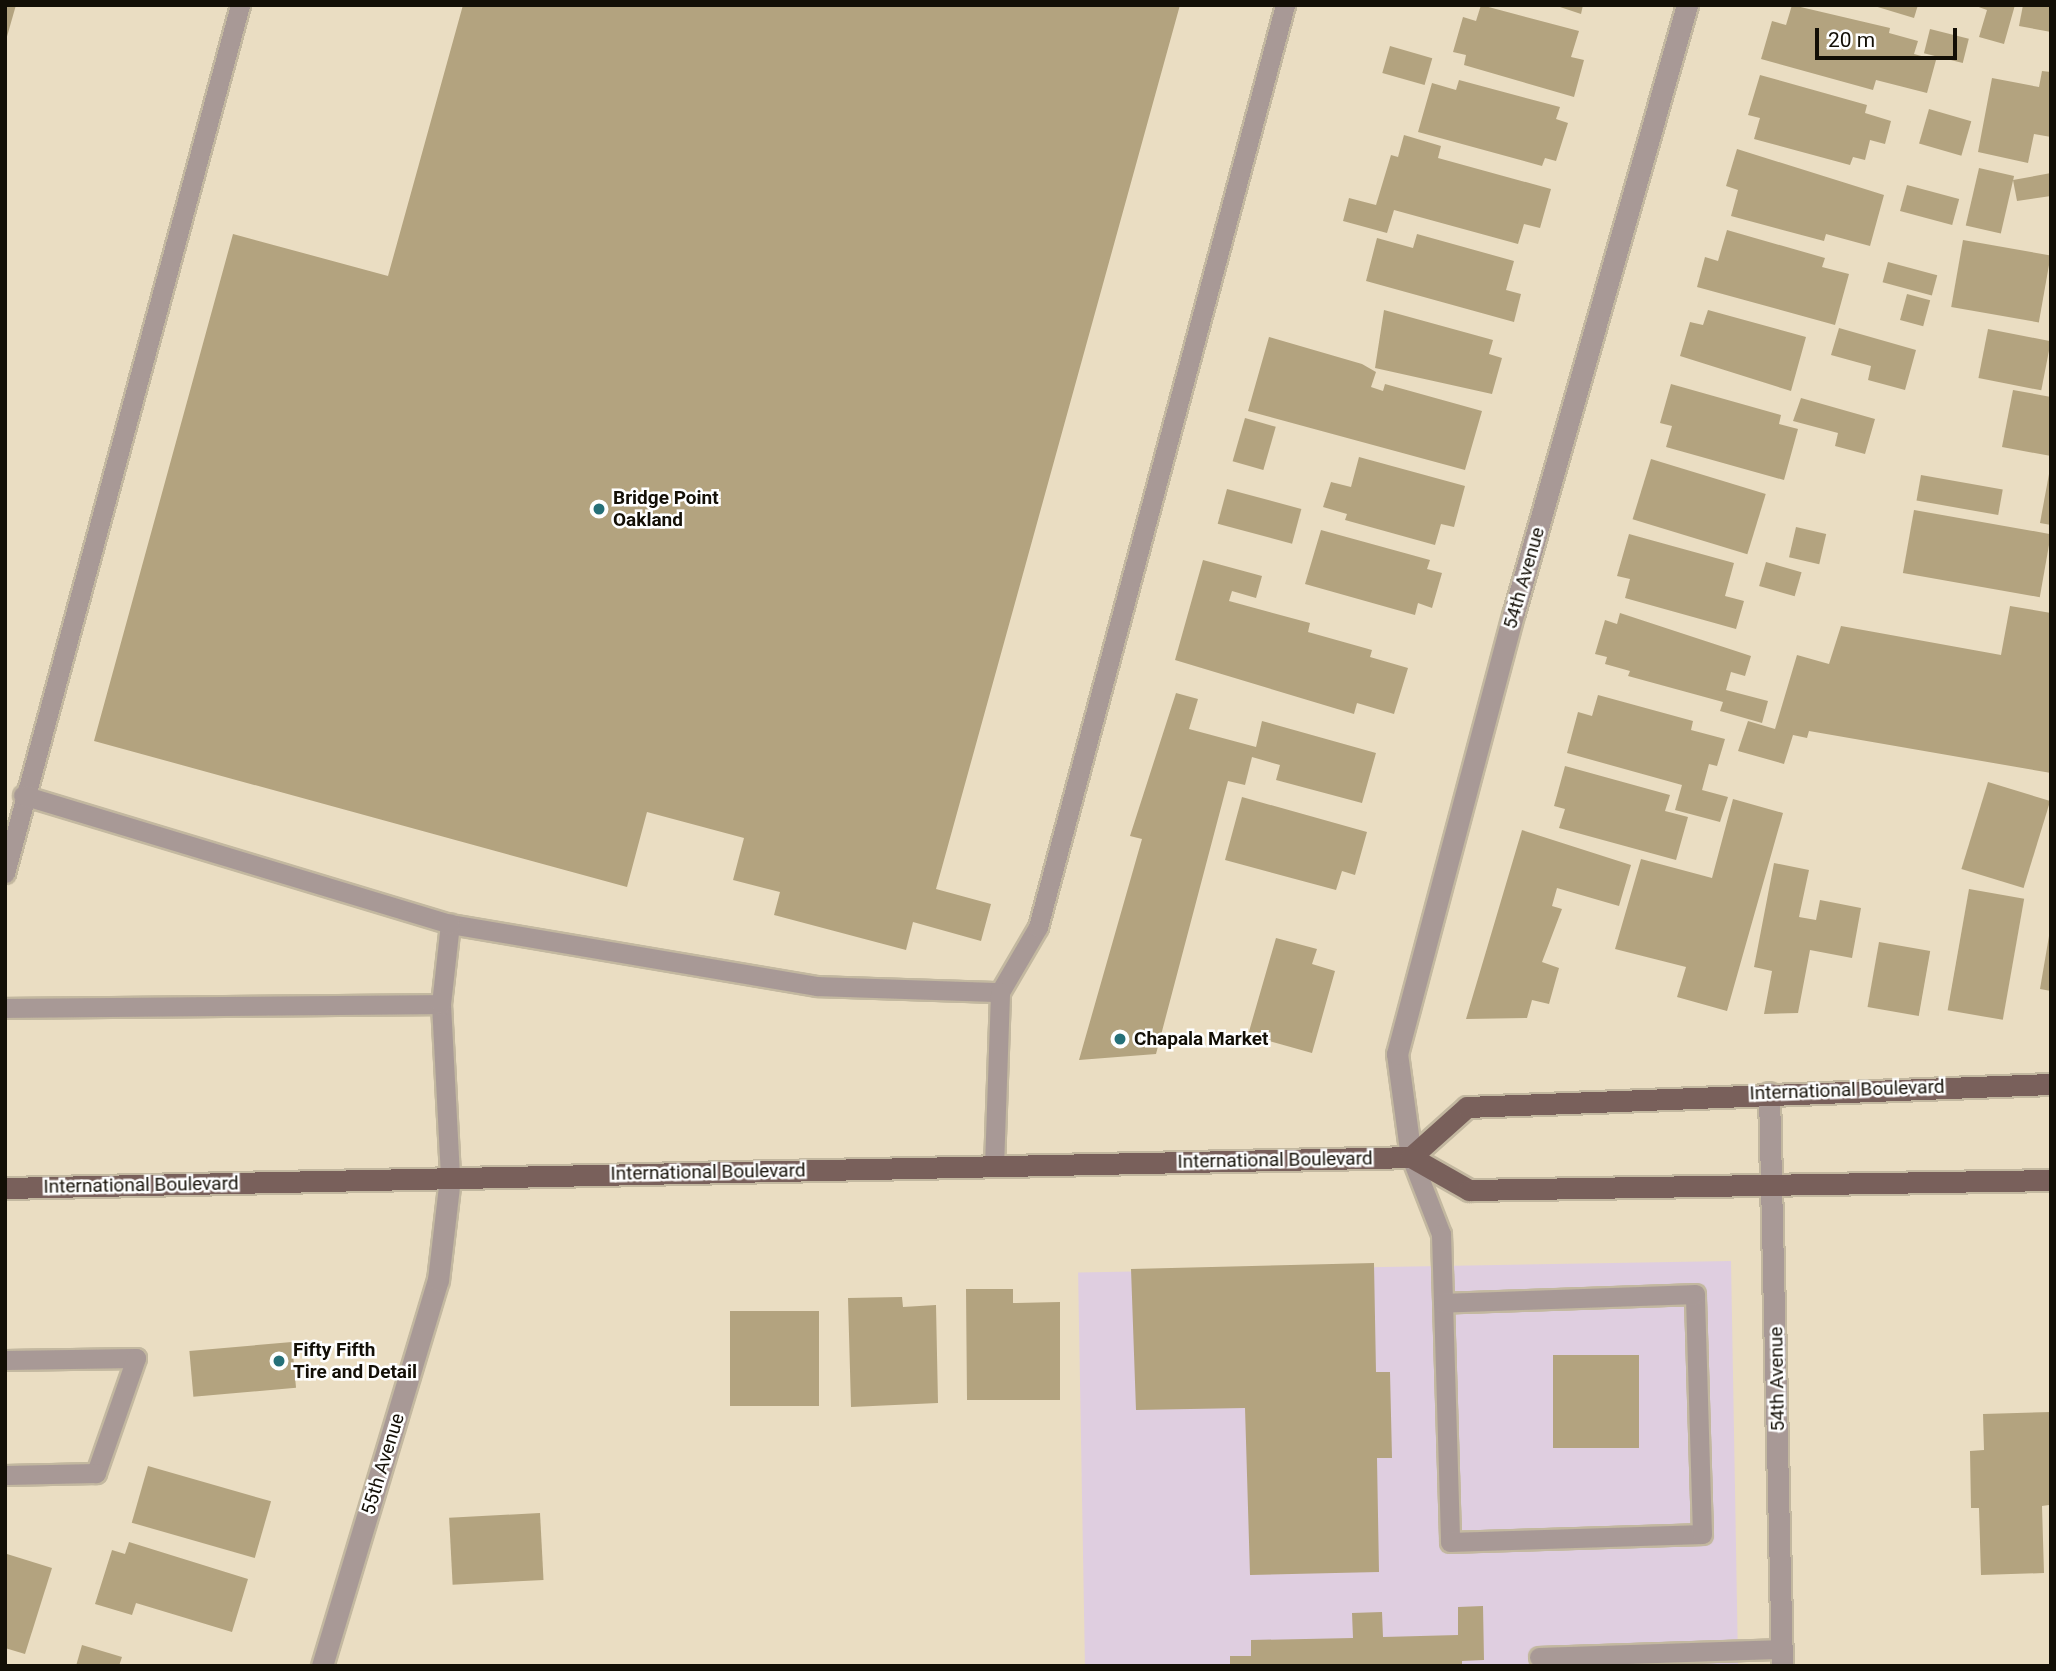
<!DOCTYPE html>
<html>
<head>
<meta charset="utf-8">
<style>
	body { margin:0 }
	#map { position:relative; width:2056px; height:1671px; overflow:hidden; background:#eaddc2; font-family:Roboto,sans-serif }
	div>[style] { position:absolute }
	[style*='--x'] { left:calc(var(--x)*1px); top:calc(var(--y)*1px); width:calc(var(--w)*1px); rotate:calc(var(--a)*1deg) }
	.commercial>* { inset:0; background:#dfcee0; transform-origin:0 0 }
	.building>* { inset:0; background:#b3a37f; transform-origin:0 0 }
	.roads { filter:drop-shadow(2px 0 #c3b8a0) drop-shadow(-2px 0 #c3b8a0) drop-shadow(0 2px #c3b8a0) drop-shadow(0 -2px #c3b8a0) }
	.service>* { height:19px; margin:-9.5px; padding:0 9.5px; transform-origin:9.5px; border-radius:9.5px; background:#a89996 }
	.minor>* { height:21px; margin:-10.5px; padding:0 10.5px; transform-origin:10.5px; border-radius:10.5px; background:#a89996 }
	.primary>* { height:21px; margin:-10.5px; padding:0 10.5px; transform-origin:10.5px; border-radius:10.5px; background:#79605b }
	.dots>* { width:19px; height:19px; translate:-50% -50%; box-sizing:border-box; border:4px solid #fff; border-radius:50% }
	span { translate:-50% -50%; white-space:nowrap; text-align:center; line-height:1.15; -webkit-text-stroke:5px #fff; paint-order:stroke }
	.poi-label { font-size:19px; color:#130f06; font-weight:700 }
	.left { translate:0 -50%; text-align:left }
	.street-label { font-size:19px; color:#130f06 }
	.frame { position:absolute; inset:0; border:7px solid #130f06; pointer-events:none }
	.scale { position:absolute; left:1815px; top:28px; width:142px; height:32px; box-sizing:border-box; border:4px solid #130f06; border-top:0; padding-left:9px; font-size:21px; line-height:24px; white-space:nowrap; color:#130f06; -webkit-text-stroke:5px #fff; paint-order:stroke }
</style>
</head>
<body>
<div id="map">
	<div class="commercial">
		<div style="left:1731px;top:1261px;width:405px;height:653px;rotate:89deg"></div>
	</div>
	<div class="building">
		<div style="clip-path:polygon(5px 5px,16px 5px,6px 40px,5px 40px)"></div>
		<div style="clip-path:polygon(463px 5px,1180px 5px,936px 889px,991px 904px,981px 941px,913px 922px,906px 950px,774px 915px,780px 892px,733px 880px,744px 838px,647px 812px,627px 887px,94px 741px,233px 234px,388px 276px)"></div>
		<div style="clip-path:polygon(1481px 5px,1579px 31px,1571px 57px,1584px 60px,1574px 97px,1464px 65px,1466px 55px,1453px 52px,1463px 17px,1476px 21px)"></div>
		<div style="clip-path:polygon(1554px 5px,1583px 5px,1581px 14px)"></div>
		<div style="clip-path:polygon(1792px 5px,1890px 28px,1889px 33px,1918px 41px,1914px 54px,1936px 60px,1927px 93px,1876px 80px,1873px 90px,1761px 59px,1772px 21px,1786px 25px)"></div>
		<div style="clip-path:polygon(1871px 5px,1918px 5px,1914px 18px)"></div>
		<div style="clip-path:polygon(2015px 5px,2004px 44px,1979px 37px,1987px 10px,1973px 5px)"></div>
		<div style="clip-path:polygon(2023px 5px,2051px 6px,2051px 32px,2019px 26px)"></div>
		<div style="left:1930px;top:29px;width:40px;height:25px;rotate:14deg"></div>
		<div style="left:1390px;top:46px;width:44px;height:28px;rotate:16deg"></div>
		<div style="clip-path:polygon(2042px 71px,2051px 72px,2051px 137px,2034px 134px,2028px 163px,1978px 152px,1992px 78px,2039px 87px)"></div>
		<div style="clip-path:polygon(1760px 75px,1867px 105px,1865px 113px,1891px 121px,1885px 144px,1870px 140px,1865px 160px,1853px 157px,1850px 165px,1754px 139px,1760px 118px,1748px 115px)"></div>
		<div style="clip-path:polygon(1459px 80px,1560px 107px,1556px 119px,1568px 123px,1556px 161px,1545px 158px,1542px 166px,1418px 132px,1432px 83px,1456px 90px)"></div>
		<div style="left:1929px;top:109px;width:44px;height:36px;rotate:16deg"></div>
		<div style="clip-path:polygon(1404px 135px,1441px 146px,1438px 158px,1551px 189px,1540px 228px,1524px 224px,1518px 244px,1394px 210px,1387px 233px,1343px 221px,1349px 198px,1376px 205px,1391px 155px,1398px 157px)"></div>
		<div style="clip-path:polygon(1737px 149px,1884px 195px,1870px 246px,1826px 234px,1824px 241px,1731px 216px,1738px 190px,1726px 186px)"></div>
		<div style="left:1979px;top:168px;width:36px;height:59px;rotate:13deg"></div>
		<div style="clip-path:polygon(2051px 173px,2051px 196px,2017px 201px,2013px 180px)"></div>
		<div style="left:1907px;top:185px;width:54px;height:27px;rotate:15deg"></div>
		<div style="clip-path:polygon(1727px 230px,1825px 258px,1822px 267px,1849px 274px,1835px 325px,1697px 287px,1705px 257px,1718px 261px)"></div>
		<div style="clip-path:polygon(1417px 234px,1514px 261px,1506px 290px,1521px 294px,1514px 322px,1366px 281px,1377px 238px,1413px 248px)"></div>
		<div style="left:1963px;top:240px;width:89px;height:68px;rotate:10deg"></div>
		<div style="left:1888px;top:262px;width:51px;height:21px;rotate:15deg"></div>
		<div style="left:1907px;top:294px;width:24px;height:27px;rotate:15deg"></div>
		<div style="clip-path:polygon(1384px 310px,1493px 340px,1489px 354px,1502px 358px,1492px 394px,1375px 368px)"></div>
		<div style="clip-path:polygon(1708px 310px,1806px 337px,1791px 391px,1680px 356px,1690px 322px,1703px 325px)"></div>
		<div style="clip-path:polygon(1839px 328px,1916px 350px,1905px 390px,1868px 380px,1871px 366px,1831px 355px)"></div>
		<div style="left:1988px;top:329px;width:64px;height:50px;rotate:11deg"></div>
		<div style="clip-path:polygon(1269px 337px,1362px 364px,1376px 372px,1371px 387px,1383px 391px,1385px 384px,1482px 411px,1465px 470px,1248px 411px)"></div>
		<div style="clip-path:polygon(1671px 384px,1781px 415px,1779px 424px,1798px 429px,1784px 480px,1666px 447px,1672px 426px,1660px 423px)"></div>
		<div style="clip-path:polygon(2013px 390px,2051px 397px,2051px 456px,2002px 447px)"></div>
		<div style="clip-path:polygon(1801px 398px,1875px 419px,1865px 454px,1835px 446px,1838px 433px,1793px 421px)"></div>
		<div style="left:1245px;top:418px;width:32px;height:45px;rotate:16deg"></div>
		<div style="clip-path:polygon(1359px 457px,1465px 486px,1454px 527px,1441px 524px,1435px 545px,1345px 520px,1347px 514px,1323px 507px,1331px 482px,1351px 487px)"></div>
		<div style="left:1651px;top:459px;width:120px;height:63px;rotate:17deg"></div>
		<div style="clip-path:polygon(2049px 474px,2051px 474px,2051px 525px,2040px 523px)"></div>
		<div style="left:1921px;top:475px;width:83px;height:26px;rotate:10deg"></div>
		<div style="left:1227px;top:489px;width:77px;height:36px;rotate:15deg"></div>
		<div style="left:1914px;top:510px;width:139px;height:64px;rotate:10deg"></div>
		<div style="left:1796px;top:527px;width:31px;height:31px;rotate:13deg"></div>
		<div style="clip-path:polygon(1321px 530px,1430px 560px,1427px 569px,1442px 573px,1432px 608px,1418px 603px,1415px 615px,1305px 584px)"></div>
		<div style="clip-path:polygon(1629px 534px,1734px 563px,1725px 596px,1744px 601px,1736px 629px,1625px 598px,1630px 579px,1617px 576px)"></div>
		<div style="clip-path:polygon(1203px 560px,1262px 576px,1256px 598px,1232px 591px,1229px 601px,1310px 623px,1308px 632px,1372px 650px,1370px 657px,1408px 668px,1394px 714px,1357px 703px,1354px 714px,1175px 660px)"></div>
		<div style="left:1766px;top:562px;width:37px;height:25px;rotate:16deg"></div>
		<div style="clip-path:polygon(2010px 606px,2051px 613px,2051px 773px,1809px 731px,1807px 738px,1793px 735px,1784px 764px,1738px 751px,1748px 721px,1775px 729px,1797px 655px,1829px 664px,1841px 626px,2001px 655px)"></div>
		<div style="clip-path:polygon(1620px 613px,1751px 656px,1745px 676px,1731px 672px,1726px 690px,1768px 701px,1762px 723px,1720px 711px,1723px 702px,1628px 676px,1630px 671px,1605px 664px,1607px 657px,1595px 654px,1605px 620px,1617px 624px)"></div>
		<div style="clip-path:polygon(1176px 693px,1198px 699px,1189px 729px,1256px 747px,1262px 721px,1376px 753px,1362px 803px,1276px 780px,1280px 765px,1252px 757px,1245px 785px,1228px 781px,1156px 1054px,1079px 1060px,1142px 839px,1130px 836px)"></div>
		<div style="clip-path:polygon(1598px 695px,1693px 721px,1691px 730px,1725px 739px,1717px 766px,1709px 764px,1702px 790px,1728px 797px,1720px 822px,1675px 810px,1682px 785px,1567px 753px,1578px 712px,1592px 716px)"></div>
		<div style="clip-path:polygon(1565px 766px,1670px 795px,1665px 811px,1688px 817px,1676px 860px,1559px 828px,1565px 809px,1554px 806px)"></div>
		<div style="left:1988px;top:782px;width:65px;height:91px;rotate:17deg"></div>
		<div style="clip-path:polygon(1242px 797px,1367px 832px,1355px 875px,1342px 871px,1336px 890px,1225px 860px)"></div>
		<div style="clip-path:polygon(1733px 799px,1783px 813px,1727px 1011px,1677px 997px,1686px 967px,1615px 949px,1641px 859px,1712px 878px)"></div>
		<div style="clip-path:polygon(1522px 830px,1631px 865px,1619px 906px,1557px 888px,1552px 906px,1562px 909px,1542px 962px,1559px 968px,1549px 1004px,1532px 1000px,1527px 1018px,1466px 1019px)"></div>
		<div style="clip-path:polygon(1774px 863px,1809px 870px,1799px 917px,1816px 920px,1820px 900px,1861px 908px,1852px 958px,1810px 950px,1798px 1013px,1764px 1014px,1772px 971px,1754px 967px)"></div>
		<div style="left:1969px;top:889px;width:56px;height:123px;rotate:10deg"></div>
		<div style="clip-path:polygon(2049px 936px,2051px 936px,2051px 991px,2040px 989px)"></div>
		<div style="clip-path:polygon(1276px 938px,1317px 949px,1312px 964px,1335px 971px,1312px 1053px,1248px 1035px)"></div>
		<div style="left:1879px;top:942px;width:52px;height:66px;rotate:10deg"></div>
		<div style="clip-path:polygon(1374px 1263px,1376px 1372px,1390px 1372px,1392px 1458px,1377px 1458px,1379px 1572px,1250px 1575px,1245px 1408px,1136px 1410px,1131px 1269px)"></div>
		<div style="clip-path:polygon(966px 1289px,1013px 1289px,1013px 1303px,1060px 1302px,1060px 1400px,967px 1400px)"></div>
		<div style="clip-path:polygon(902px 1297px,903px 1307px,936px 1305px,938px 1403px,851px 1407px,848px 1298px)"></div>
		<div style="left:730px;top:1311px;width:89px;height:95px"></div>
		<div style="left:292px;top:1342px;width:46px;height:103px;rotate:85deg"></div>
		<div style="left:1553px;top:1355px;width:86px;height:93px"></div>
		<div style="clip-path:polygon(2051px 1412px,2049px 1505px,2042px 1506px,2044px 1573px,1981px 1575px,1979px 1508px,1971px 1508px,1970px 1451px,1984px 1450px,1983px 1414px)"></div>
		<div style="left:148px;top:1466px;width:128px;height:59px;rotate:16deg"></div>
		<div style="left:540px;top:1513px;width:67px;height:91px;rotate:87deg"></div>
		<div style="clip-path:polygon(129px 1542px,248px 1579px,232px 1632px,136px 1603px,132px 1615px,95px 1604px,112px 1550px,125px 1554px)"></div>
		<div style="clip-path:polygon(7px 1554px,52px 1568px,25px 1654px,5px 1648px)"></div>
		<div style="clip-path:polygon(1483px 1606px,1484px 1660px,1462px 1661px,1462px 1666px,1230px 1666px,1230px 1656px,1251px 1656px,1251px 1640px,1353px 1638px,1352px 1613px,1382px 1612px,1383px 1637px,1458px 1635px,1458px 1607px)"></div>
		<div style="clip-path:polygon(82px 1645px,122px 1657px,119px 1666px,76px 1666px)"></div>
	</div>
	<div class="roads">
		<div class="service">
			<div style="--x:5;--y:873;--w:899;--a:-74.85"></div>
			<div style="--x:450;--y:924;--w:372;--a:9.6"></div>
			<div style="--x:817;--y:986;--w:183;--a:1.9"></div>
			<div style="--x:1000;--y:992;--w:75;--a:-59.7"></div>
			<div style="--x:1038;--y:927;--w:955;--a:-75"></div>
			<div style="--x:441;--y:1004;--w:174;--a:87"></div>
			<div style="--x:5;--y:1008;--w:436;--a:-0.5"></div>
			<div style="--x:441;--y:1004;--w:81;--a:-83.6"></div>
			<div style="--x:450;--y:924;--w:446;--a:-163.2"></div>
			<div style="--x:1411;--y:1157;--w:83;--a:68.7"></div>
			<div style="--x:1441;--y:1234;--w:308;--a:88.3"></div>
			<div style="--x:1450;--y:1542;--w:252;--a:-1.8"></div>
			<div style="--x:1702;--y:1534;--w:240;--a:-91.7"></div>
			<div style="--x:1695;--y:1294;--w:252;--a:178"></div>
			<div style="--x:994;--y:1166;--w:174;--a:-88"></div>
			<div style="--x:5;--y:1360;--w:131;--a:-0.9"></div>
			<div style="--x:136;--y:1358;--w:122;--a:109.2"></div>
			<div style="--x:96;--y:1473;--w:91;--a:178.7"></div>
			<div style="--x:1539;--y:1657;--w:243;--a:-1.9"></div>
		</div>
		<div class="minor">
			<div style="--x:1769;--y:1093;--w:573;--a:88.7"></div>
			<div style="--x:1411;--y:1157;--w:104;--a:-97.7"></div>
			<div style="--x:1397;--y:1054;--w:457;--a:-75.2"></div>
			<div style="--x:1514;--y:612;--w:631;--a:-74.09"></div>
			<div style="--x:322;--y:1666;--w:403;--a:-73.3"></div>
			<div style="--x:438;--y:1280;--w:103;--a:-83.3"></div>
		</div>
		<div class="primary">
			<div style="--x:1411;--y:1157;--w:75;--a:-41.8"></div>
			<div style="--x:1467;--y:1107;--w:584;--a:-2.26"></div>
			<div style="--x:5;--y:1188;--w:1406;--a:-1.26"></div>
			<div style="--x:1411;--y:1157;--w:67;--a:29.6"></div>
			<div style="--x:1469;--y:1190;--w:582;--a:-0.98"></div>
		</div>
	</div>
	<div class="dots">
		<div style="left:599px;top:509px;background:#267078"></div>
		<div style="left:1120px;top:1039px;background:#267078"></div>
		<div style="left:279px;top:1361px;background:#267078"></div>
	</div>
	<div class="poi-label">
		<span class="left" style="left:613px;top:509px">Bridge Point<br>Oakland</span>
		<span class="left" style="left:1134px;top:1039px">Chapala Market</span>
		<span class="left" style="left:293px;top:1361px">Fifty Fifth<br>Tire and Detail</span>
	</div>
	<div class="street-label">
		<span style="left:1524px;top:578px;rotate:-74deg">54th Avenue</span>
		<span style="left:1847px;top:1090px;rotate:-2deg">International Boulevard</span>
		<span style="left:1275px;top:1160px;rotate:-1deg">International Boulevard</span>
		<span style="left:708px;top:1172px;rotate:-1deg">International Boulevard</span>
		<span style="left:141px;top:1185px;rotate:-1deg">International Boulevard</span>
		<span style="left:1777px;top:1379px;rotate:-91deg">54th Avenue</span>
		<span style="left:383px;top:1464px;rotate:-73deg">55th Avenue</span>
	</div>
	<div class="frame"></div>
	<div class="scale">20 m</div>
</div>
</body>
</html>
